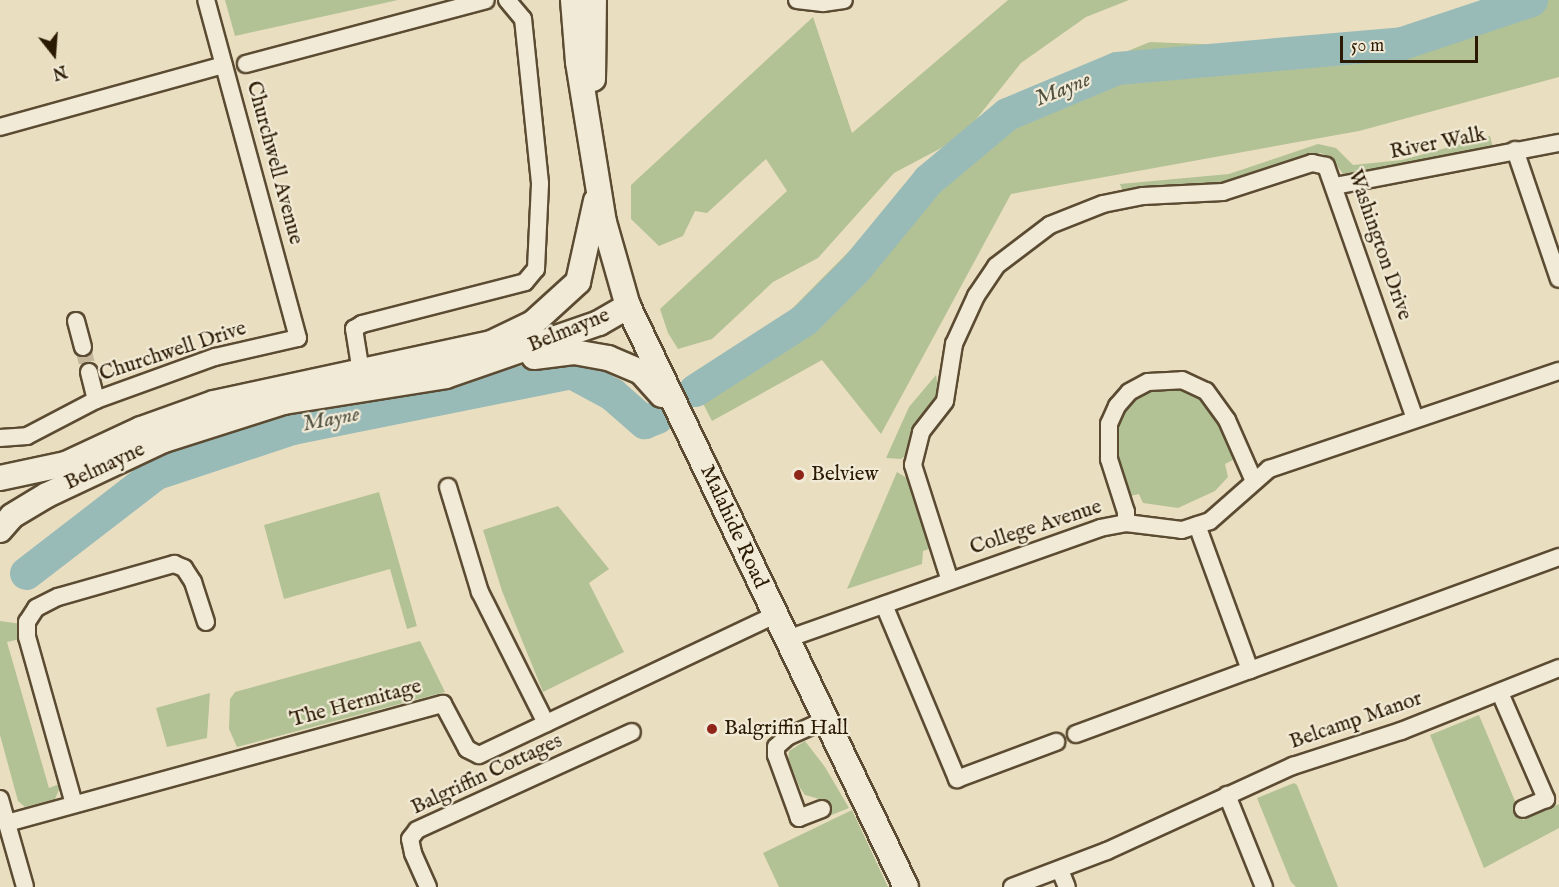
<!DOCTYPE html>
<html>
<head>
<meta charset="utf-8">
<style>
	body { margin:0 }
	#map { position:relative; width:1559px; height:887px; overflow:hidden; background:#eadec0; font-family:"IM FELL English",serif }
	div>[style] { position:absolute }
	[style*='--x'] { left:calc(var(--x)*1px); top:calc(var(--y)*1px); width:calc(var(--w)*1px); rotate:calc(var(--a)*1deg) }
	.green>* { inset:0; background:#b3c295 }
	.river>* { height:33px; margin:-16.5px; padding:0 16.5px; transform-origin:16.5px; border-radius:16.5px; background:#99bbb8 }
	.street-tunnel>* { height:16px; margin-top:-8px; transform-origin:0; background:repeating-linear-gradient(90deg,#c4b79a 0 16px,transparent 0 24px) }
	.roads { filter:drop-shadow(2px 0 #5b4b32) drop-shadow(-2px 0 #5b4b32) drop-shadow(0 2px #5b4b32) drop-shadow(0 -2px #5b4b32) }
	.street>* { height:16px; margin:-8px; padding:0 8px; transform-origin:8px; border-radius:8px; background:#f1ead6 }
	.secondary>* { height:24px; margin:-12px; padding:0 12px; transform-origin:12px; border-radius:12px; background:#f1ead6 }
	.dots>* { width:16px; height:16px; translate:-50% -50%; box-sizing:border-box; border:3px solid #f1ead6; border-radius:50% }
	span { translate:-50% -50%; white-space:nowrap; text-align:center; line-height:1.15; -webkit-text-stroke:4.5px #f1ead6; paint-order:stroke }
	.street-label { font-size:21px; color:#2b1a03 }
	.poi-label { font-size:21px; color:#2b1a03 }
	.left { translate:0 -50%; text-align:left }
	.water-label { font-size:22px; color:#525242; font-style:italic }
	.north { position:absolute; left:24px; top:24px; width:60px; height:60px; -webkit-text-stroke:4px #f1ead6; paint-order:stroke; rotate:163deg; font-size:16px; font-weight:700; line-height:24px; text-align:center; color:#2b1a03 }
	.north::after { content:''; display:block; margin:auto; width:21px; height:27px; background:#2b1a03; clip-path:polygon(50% 0,100% 100%,50% 72%,0 100%) }
	.scale { position:absolute; left:1340px; top:36px; width:138px; height:27px; box-sizing:border-box; border:3px solid #2b1a03; border-top:0; padding-left:8px; font-size:18px; line-height:21px; white-space:nowrap; color:#2b1a03; -webkit-text-stroke:4px #f1ead6; paint-order:stroke }
</style>
</head>
<body>
<div id="map">
	<div class="green">
		<div style="clip-path:polygon(225px 0,398px 0,235px 36px)"></div>
		<div style="clip-path:polygon(1008px 0,1129px 0,1086px 17px,1021px 63px,962px 137px,894px 173px,818px 258px,773px 282px,712px 339px,678px 349px,668px 333px,660px 309px,787px 191px,766px 159px,707px 213px,695px 211px,683px 236px,659px 246px,631px 219px,631px 185px,813px 17px,852px 133px)"></div>
		<div style="clip-path:polygon(1500px 0,1559px 0,1559px 77px,1359px 131px,1011px 194px,881px 434px,822px 360px,712px 421px,692px 382px,773px 328px,881px 219px,947px 179px,950px 162px,1005px 108px,1063px 77px,1150px 42px,1226px 45px,1289px 61px,1349px 39px,1434px 26px,1473px 7px)"></div>
		<div style="clip-path:polygon(1490px 136px,1493px 148px,1386px 170px,1343px 174px,1333px 160px,1321px 153px,1227px 184px,1123px 192px,1120px 184px,1229px 174px,1318px 144px,1336px 148px,1353px 165px,1402px 160px)"></div>
		<div style="clip-path:polygon(936px 375px,939px 391px,915px 424px,908px 454px,901px 459px,886px 458px,909px 407px)"></div>
		<div style="clip-path:polygon(1156px 389px,1179px 390px,1198px 395px,1213px 411px,1235px 459px,1225px 464px,1228px 477px,1215px 491px,1178px 508px,1143px 503px,1139px 494px,1130px 496px,1114px 454px,1113px 438px,1121px 414px,1137px 398px)"></div>
		<div style="clip-path:polygon(897px 472px,907px 478px,929px 549px,923px 551px,922px 564px,847px 589px)"></div>
		<div style="clip-path:polygon(379px 492px,417px 626px,407px 629px,390px 569px,284px 599px,264px 525px)"></div>
		<div style="clip-path:polygon(558px 506px,609px 569px,589px 583px,624px 652px,543px 692px,502px 591px,483px 530px)"></div>
		<div style="clip-path:polygon(0 621px,22px 624px,20px 639px,7px 642px,49px 788px,62px 783px,55px 799px,25px 807px,18px 801px,0 735px)"></div>
		<div style="clip-path:polygon(420px 641px,445px 692px,237px 747px,229px 729px,230px 699px,235px 692px)"></div>
		<div style="clip-path:polygon(210px 693px,207px 738px,167px 747px,156px 708px)"></div>
		<div style="clip-path:polygon(1479px 715px,1523px 820px,1559px 804px,1559px 828px,1484px 868px,1430px 735px)"></div>
		<div style="clip-path:polygon(805px 741px,825px 767px,849px 808px,829px 816px,823px 800px,805px 795px,800px 788px,788px 760px,789px 751px)"></div>
		<div style="clip-path:polygon(1294px 783px,1297px 785px,1338px 887px,1296px 887px,1291px 882px,1257px 798px)"></div>
		<div style="clip-path:polygon(852px 810px,888px 887px,779px 887px,763px 853px)"></div>
	</div>
	<div class="river">
		<div style="--x:695;--y:390;--w:131;--a:-32.8"></div>
		<div style="--x:805;--y:319;--w:71;--a:-45"></div>
		<div style="--x:855;--y:269;--w:115;--a:-50.6"></div>
		<div style="--x:928;--y:180;--w:103;--a:-39.9"></div>
		<div style="--x:1007;--y:114;--w:119;--a:-22.7"></div>
		<div style="--x:1117;--y:68;--w:286;--a:-5"></div>
		<div style="--x:1402;--y:43;--w:136;--a:-18.4"></div>
		<div style="--x:26;--y:573;--w:164;--a:-37.6"></div>
		<div style="--x:156;--y:473;--w:143;--a:-18.3"></div>
		<div style="--x:292;--y:428;--w:285;--a:-11.3"></div>
		<div style="--x:571;--y:372;--w:47;--a:28.2"></div>
		<div style="--x:612;--y:394;--w:43;--a:41.2"></div>
		<div style="--x:644;--y:422;--w:14;--a:-21"></div>
	</div>
	<div class="street-tunnel">
		<div style="--x:83;--y:347;--w:26;--a:77"></div>
	</div>
	<div class="roads">
		<div class="street">
			<div style="--x:797;--y:0;--w:26;--a:7"></div>
			<div style="--x:823;--y:3;--w:21;--a:-8"></div>
			<div style="--x:246;--y:64;--w:248;--a:-14.9"></div>
			<div style="--x:0;--y:127;--w:232;--a:-15.5"></div>
			<div style="--x:1515;--y:150;--w:136;--a:71.2"></div>
			<div style="--x:1335;--y:186;--w:228;--a:-10.9"></div>
			<div style="--x:76;--y:321;--w:27;--a:75"></div>
			<div style="--x:89;--y:372;--w:29;--a:76"></div>
			<div style="--x:361;--y:372;--w:44;--a:-99.2"></div>
			<div style="--x:354;--y:329;--w:9;--a:-32"></div>
			<div style="--x:362;--y:324;--w:168;--a:-14.4"></div>
			<div style="--x:525;--y:282;--w:17;--a:-50"></div>
			<div style="--x:536;--y:269;--w:86;--a:-87.3"></div>
			<div style="--x:540;--y:183;--w:165;--a:-95.9"></div>
			<div style="--x:523;--y:19;--w:25;--a:-130"></div>
			<div style="--x:0;--y:438;--w:27;--a:-4"></div>
			<div style="--x:27;--y:436;--w:78;--a:-27.6"></div>
			<div style="--x:96;--y:400;--w:127;--a:-19.9"></div>
			<div style="--x:215;--y:357;--w:85;--a:-12.9"></div>
			<div style="--x:298;--y:338;--w:350;--a:-105.2"></div>
			<div style="--x:448;--y:487;--w:110;--a:73.1"></div>
			<div style="--x:480;--y:592;--w:147;--a:63.3"></div>
			<div style="--x:1126;--y:523;--w:11;--a:-90"></div>
			<div style="--x:1126;--y:512;--w:56;--a:-107.8"></div>
			<div style="--x:1109;--y:459;--w:35;--a:-90"></div>
			<div style="--x:1109;--y:424;--w:20;--a:-66"></div>
			<div style="--x:1117;--y:406;--w:18;--a:-49"></div>
			<div style="--x:1129;--y:392;--w:21;--a:-28"></div>
			<div style="--x:1148;--y:382;--w:34;--a:-3"></div>
			<div style="--x:1182;--y:380;--w:26;--a:25"></div>
			<div style="--x:1206;--y:391;--w:36;--a:54"></div>
			<div style="--x:1227;--y:420;--w:64;--a:66.2"></div>
			<div style="--x:950;--y:581;--w:122;--a:-107.7"></div>
			<div style="--x:913;--y:465;--w:34;--a:-76"></div>
			<div style="--x:921;--y:432;--w:39;--a:-52"></div>
			<div style="--x:945;--y:401;--w:58;--a:-81"></div>
			<div style="--x:954;--y:344;--w:53;--a:-65.4"></div>
			<div style="--x:976;--y:296;--w:36;--a:-56"></div>
			<div style="--x:996;--y:266;--w:68;--a:-37.2"></div>
			<div style="--x:1050;--y:225;--w:57;--a:-21.6"></div>
			<div style="--x:1103;--y:204;--w:41;--a:-11.3"></div>
			<div style="--x:1143;--y:196;--w:80;--a:-2.9"></div>
			<div style="--x:1223;--y:192;--w:94;--a:-18"></div>
			<div style="--x:1312;--y:163;--w:14;--a:12"></div>
			<div style="--x:1326;--y:166;--w:268;--a:70.6"></div>
			<div style="--x:884;--y:605;--w:189;--a:67.2"></div>
			<div style="--x:957;--y:779;--w:106;--a:-20.5"></div>
			<div style="--x:787;--y:639;--w:332;--a:-19.5"></div>
			<div style="--x:1100;--y:528;--w:26;--a:-11"></div>
			<div style="--x:1126;--y:523;--w:56;--a:7.1"></div>
			<div style="--x:1182;--y:530;--w:29;--a:-18"></div>
			<div style="--x:1210;--y:521;--w:79;--a:-41.4"></div>
			<div style="--x:1269;--y:469;--w:306;--a:-18.7"></div>
			<div style="--x:1250;--y:670;--w:329;--a:-20.1"></div>
			<div style="--x:1500;--y:693;--w:116;--a:66.5"></div>
			<div style="--x:1546;--y:799;--w:25;--a:157"></div>
			<div style="--x:1076;--y:734;--w:185;--a:-20.2"></div>
			<div style="--x:1250;--y:670;--w:154;--a:-110.1"></div>
			<div style="--x:1227;--y:795;--w:99;--a:68.1"></div>
			<div style="--x:0;--y:799;--w:91;--a:74.1"></div>
			<div style="--x:74;--y:804;--w:173;--a:-105.7"></div>
			<div style="--x:27;--y:637;--w:15;--a:-90"></div>
			<div style="--x:27;--y:622;--w:17;--a:-57"></div>
			<div style="--x:36;--y:608;--w:25;--a:-27"></div>
			<div style="--x:58;--y:597;--w:121;--a:-15.9"></div>
			<div style="--x:174;--y:564;--w:11;--a:22"></div>
			<div style="--x:184;--y:568;--w:17;--a:57"></div>
			<div style="--x:193;--y:582;--w:42;--a:72"></div>
			<div style="--x:822;--y:809;--w:25;--a:159"></div>
			<div style="--x:799;--y:818;--w:67;--a:-110.1"></div>
			<div style="--x:776;--y:755;--w:8;--a:-90"></div>
			<div style="--x:776;--y:747;--w:15;--a:-42"></div>
			<div style="--x:787;--y:737;--w:44;--a:-24.2"></div>
			<div style="--x:7;--y:823;--w:452;--a:-15.3"></div>
			<div style="--x:443;--y:704;--w:51;--a:61.9"></div>
			<div style="--x:467;--y:749;--w:13;--a:27"></div>
			<div style="--x:479;--y:755;--w:327;--a:-25.3"></div>
			<div style="--x:1060;--y:870;--w:18;--a:68"></div>
			<div style="--x:428;--y:887;--w:37;--a:-114"></div>
			<div style="--x:413;--y:853;--w:14;--a:-102"></div>
			<div style="--x:410;--y:839;--w:11;--a:-52"></div>
			<div style="--x:417;--y:830;--w:236;--a:-24.5"></div>
			<div style="--x:1012;--y:887;--w:102;--a:-20.8"></div>
			<div style="--x:1107;--y:851;--w:205;--a:-24.6"></div>
			<div style="--x:1293;--y:766;--w:114;--a:-18"></div>
			<div style="--x:1401;--y:731;--w:170;--a:-21.7"></div>
		</div>
		<div class="secondary">
			<div style="--x:573;--y:0;--w:62;--a:85.4"></div>
			<div style="--x:578;--y:62;--w:162;--a:80.8"></div>
			<div style="--x:604;--y:222;--w:87;--a:74.1"></div>
			<div style="--x:628;--y:306;--w:644;--a:64.43"></div>
			<div style="--x:593;--y:79;--w:79;--a:-89.3"></div>
			<div style="--x:489;--y:344;--w:49;--a:-25.5"></div>
			<div style="--x:533;--y:323;--w:61;--a:-42.3"></div>
			<div style="--x:578;--y:282;--w:83;--a:-77.5"></div>
			<div style="--x:534;--y:357;--w:40;--a:-7.1"></div>
			<div style="--x:574;--y:352;--w:35;--a:10"></div>
			<div style="--x:608;--y:358;--w:36;--a:23"></div>
			<div style="--x:641;--y:372;--w:31;--a:48"></div>
			<div style="--x:0;--y:478;--w:67;--a:-12"></div>
			<div style="--x:66;--y:464;--w:83;--a:-25"></div>
			<div style="--x:141;--y:429;--w:77;--a:-19.6"></div>
			<div style="--x:214;--y:403;--w:298;--a:-12.2"></div>
			<div style="--x:0;--y:530;--w:18;--a:-49"></div>
			<div style="--x:12;--y:516;--w:41;--a:-31"></div>
			<div style="--x:47;--y:495;--w:129;--a:-25.2"></div>
			<div style="--x:164;--y:440;--w:126;--a:-17.6"></div>
			<div style="--x:284;--y:402;--w:164;--a:-9.1"></div>
			<div style="--x:446;--y:376;--w:162;--a:-19.1"></div>
			<div style="--x:599;--y:323;--w:34;--a:-30"></div>
		</div>
	</div>
	<div class="dots">
		<div style="left:799px;top:475px;background:#8f2418"></div>
		<div style="left:712px;top:729px;background:#8f2418"></div>
	</div>
	<div class="street-label">
		<span style="left:1438px;top:144px;rotate:-11deg">River Walk</span>
		<span style="left:274px;top:163px;rotate:75deg">Churchwell Avenue</span>
		<span style="left:1379px;top:245px;rotate:71deg">Washington Drive</span>
		<span style="left:569px;top:331px;rotate:-22deg">Belmayne</span>
		<span style="left:173px;top:352px;rotate:-18deg">Churchwell Drive</span>
		<span style="left:105px;top:467px;rotate:-25deg">Belmayne</span>
		<span style="left:733px;top:527px;rotate:65deg">Malahide Road</span>
		<span style="left:1036px;top:528px;rotate:-18deg">College Avenue</span>
		<span style="left:356px;top:704px;rotate:-15deg">The Hermitage</span>
		<span style="left:1356px;top:721px;rotate:-19deg">Belcamp Manor</span>
		<span style="left:487px;top:775px;rotate:-25deg">Balgriffin Cottages</span>
	</div>
	<div class="poi-label">
		<span class="left" style="left:811px;top:475px">Belview</span>
		<span class="left" style="left:724px;top:729px">Balgriffin Hall</span>
	</div>
	<div class="water-label">
		<span style="left:1063px;top:90px;rotate:-22deg">Mayne</span>
		<span style="left:331px;top:420px;rotate:-11deg">Mayne</span>
	</div>
	<div class="north">N</div>
	<div class="scale">50 m</div>
</div>
</body>
</html>
